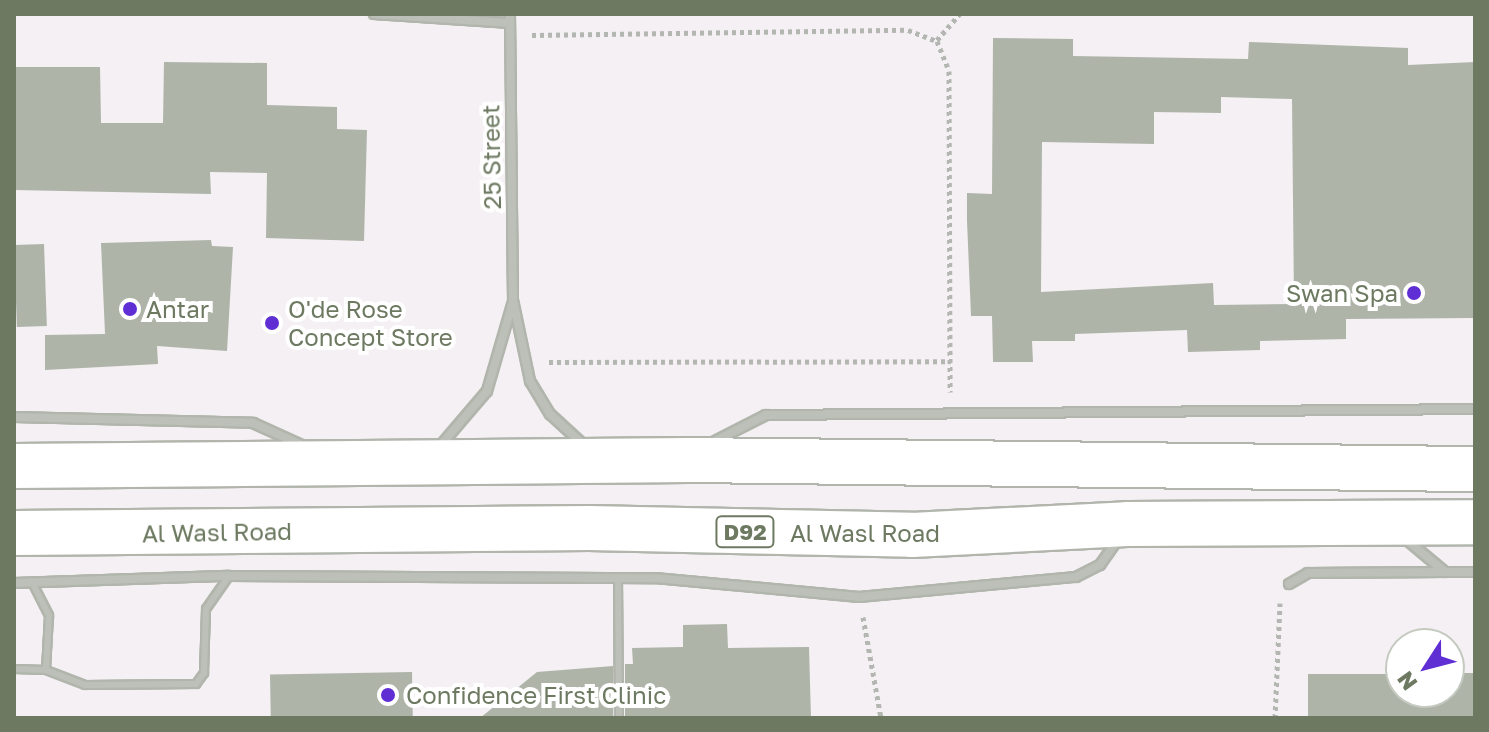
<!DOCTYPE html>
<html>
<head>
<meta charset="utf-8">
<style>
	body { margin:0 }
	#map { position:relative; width:1489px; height:732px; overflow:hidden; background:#f4f0f3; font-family:"Golos Text",sans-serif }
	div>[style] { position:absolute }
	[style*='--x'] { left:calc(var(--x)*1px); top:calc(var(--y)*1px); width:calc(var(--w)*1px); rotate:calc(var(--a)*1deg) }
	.building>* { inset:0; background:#afb4a9; transform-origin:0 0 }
	.path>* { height:5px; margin-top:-2.5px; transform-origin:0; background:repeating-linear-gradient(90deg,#b4b7b1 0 4px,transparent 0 8px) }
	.roads { filter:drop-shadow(2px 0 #b1b5ac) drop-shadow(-2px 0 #b1b5ac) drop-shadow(0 2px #b1b5ac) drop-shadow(0 -2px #b1b5ac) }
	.service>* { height:6px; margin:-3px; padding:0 3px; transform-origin:3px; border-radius:3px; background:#bcc0b8 }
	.minor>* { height:8px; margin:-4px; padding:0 4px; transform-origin:4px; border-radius:4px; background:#bcc0b8 }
	.primary>* { height:44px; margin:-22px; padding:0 22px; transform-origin:22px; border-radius:22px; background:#fff }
	.dots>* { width:22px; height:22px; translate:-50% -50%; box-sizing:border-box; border:4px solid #fff; border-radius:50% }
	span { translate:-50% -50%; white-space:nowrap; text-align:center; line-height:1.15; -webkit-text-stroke:8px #fff; paint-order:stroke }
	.shield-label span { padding:2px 6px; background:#fff; border:2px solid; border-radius:6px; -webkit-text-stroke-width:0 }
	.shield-label { font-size:22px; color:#6d7a61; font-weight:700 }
	.street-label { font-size:24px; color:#6d7a61 }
	.poi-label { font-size:24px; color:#6d7a61 }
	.right { translate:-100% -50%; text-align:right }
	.left { translate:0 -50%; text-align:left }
	.frame { position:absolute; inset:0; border:16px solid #6d7a61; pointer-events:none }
	.north { position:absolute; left:1385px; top:628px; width:80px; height:80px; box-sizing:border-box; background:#fff; border:2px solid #c5cac0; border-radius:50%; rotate:234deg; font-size:22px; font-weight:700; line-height:32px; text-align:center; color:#6d7a61 }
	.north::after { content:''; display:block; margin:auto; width:28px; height:36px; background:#5f2fd4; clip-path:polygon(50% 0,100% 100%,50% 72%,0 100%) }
</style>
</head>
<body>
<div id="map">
	<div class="building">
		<div style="clip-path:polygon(evenodd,993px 38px,1073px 39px,1073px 56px,1248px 59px,1249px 42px,1408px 48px,1408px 65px,1475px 62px,1475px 318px,1346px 319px,1346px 339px,1260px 341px,1260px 350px,1188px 352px,1187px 330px,1075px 334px,1075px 341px,1032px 341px,1033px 362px,993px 362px,992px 316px,971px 316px,967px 221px,967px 193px,992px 194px,993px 38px,1221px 97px,1292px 99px,1294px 304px,1214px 305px,1213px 283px,1041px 292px,1042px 142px,1154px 144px,1154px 112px,1221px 113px,1221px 97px)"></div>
		<div style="clip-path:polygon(164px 62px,267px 63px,267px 105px,337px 107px,337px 129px,367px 130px,364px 241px,266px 238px,267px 173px,210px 172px,211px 194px,14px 190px,14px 67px,100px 67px,101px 123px,163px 123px)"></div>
		<div style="clip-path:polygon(211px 240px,212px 246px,233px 247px,227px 351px,157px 346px,158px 364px,45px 370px,45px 335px,105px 334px,101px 243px)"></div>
		<div style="left:44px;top:244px;width:82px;height:30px;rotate:88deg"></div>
		<div style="clip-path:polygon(727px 624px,728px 648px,809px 647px,811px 718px,625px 718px,625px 664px,633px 664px,632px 648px,683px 647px,683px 625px)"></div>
		<div style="clip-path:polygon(613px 666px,613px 718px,480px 718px,537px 672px)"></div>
		<div style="left:412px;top:672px;width:46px;height:142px;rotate:89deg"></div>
		<div style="clip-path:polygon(1449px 673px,1475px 673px,1475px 718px,1308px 718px,1308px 674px,1401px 674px,1401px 692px,1449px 692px)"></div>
	</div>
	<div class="path">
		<div style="--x:532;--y:35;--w:376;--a:-0.8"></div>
		<div style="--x:908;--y:30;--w:31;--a:21"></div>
		<div style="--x:937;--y:41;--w:32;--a:68"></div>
		<div style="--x:949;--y:71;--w:321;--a:89.8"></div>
		<div style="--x:937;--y:40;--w:35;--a:-49"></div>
		<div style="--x:549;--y:362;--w:402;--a:-0.1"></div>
		<div style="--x:863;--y:617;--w:103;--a:79.9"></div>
		<div style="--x:1275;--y:718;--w:115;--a:-87.5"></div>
	</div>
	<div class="roads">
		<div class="service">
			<div style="--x:618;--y:578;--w:140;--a:89.6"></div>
			<div style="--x:32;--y:582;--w:38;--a:63"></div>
			<div style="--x:49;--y:616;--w:54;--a:93.2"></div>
			<div style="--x:14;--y:669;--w:32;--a:2"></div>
			<div style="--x:46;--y:670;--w:42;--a:21"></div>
			<div style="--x:85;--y:685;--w:111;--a:-0.5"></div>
			<div style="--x:196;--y:684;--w:14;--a:-54"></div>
			<div style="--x:204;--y:673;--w:64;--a:-88.2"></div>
			<div style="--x:206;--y:609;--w:40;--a:-55.1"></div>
		</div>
		<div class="minor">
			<div style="--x:374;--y:14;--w:136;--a:3.8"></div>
			<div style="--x:510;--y:14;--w:286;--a:89.4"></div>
			<div style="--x:513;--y:300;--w:83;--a:78.1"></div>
			<div style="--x:530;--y:381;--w:39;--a:59"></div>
			<div style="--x:550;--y:414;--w:47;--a:42.4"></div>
			<div style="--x:14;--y:417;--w:239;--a:1.4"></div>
			<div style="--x:253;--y:423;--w:58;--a:24.4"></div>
			<div style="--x:711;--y:443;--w:62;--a:-27"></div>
			<div style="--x:766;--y:415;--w:709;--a:-0.48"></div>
			<div style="--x:440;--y:446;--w:72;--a:-49.5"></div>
			<div style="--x:487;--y:391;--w:90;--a:-73.8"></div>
			<div style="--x:1402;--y:536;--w:56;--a:39.9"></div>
			<div style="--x:1445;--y:572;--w:30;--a:0"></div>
			<div style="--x:14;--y:583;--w:215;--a:-1.9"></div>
			<div style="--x:229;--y:576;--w:426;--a:0.3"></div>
			<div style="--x:655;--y:578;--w:205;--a:5.3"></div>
			<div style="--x:859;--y:597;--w:218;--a:-5.3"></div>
			<div style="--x:1076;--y:577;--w:27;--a:-27"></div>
			<div style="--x:1100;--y:565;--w:32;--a:-55"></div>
			<div style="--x:1289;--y:584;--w:22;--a:-30"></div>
			<div style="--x:1308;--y:573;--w:137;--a:-0.4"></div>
		</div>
		<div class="primary">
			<div style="--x:14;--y:466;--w:674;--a:-0.51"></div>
			<div style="--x:688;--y:460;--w:787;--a:0.66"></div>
			<div style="--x:14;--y:533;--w:575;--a:-0.5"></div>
			<div style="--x:589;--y:528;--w:323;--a:1.2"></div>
			<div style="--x:912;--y:535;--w:215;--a:-2.9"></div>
			<div style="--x:1127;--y:524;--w:348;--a:-0.3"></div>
		</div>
	</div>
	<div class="dots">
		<div style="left:1414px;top:293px;background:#5f2fd4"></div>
		<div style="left:130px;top:309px;background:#5f2fd4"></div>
		<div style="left:272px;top:323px;background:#5f2fd4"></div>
		<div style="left:388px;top:695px;background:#5f2fd4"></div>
	</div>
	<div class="shield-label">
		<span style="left:745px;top:532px">D92</span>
	</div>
	<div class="street-label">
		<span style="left:491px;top:157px;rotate:-91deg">25 Street</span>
		<span style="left:217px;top:532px;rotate:-1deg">Al Wasl Road</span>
		<span style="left:865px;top:533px">Al Wasl Road</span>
	</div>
	<div class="poi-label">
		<span class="right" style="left:1398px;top:293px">Swan Spa</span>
		<span class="left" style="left:146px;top:309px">Antar</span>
		<span class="left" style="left:288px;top:323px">O'de Rose<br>Concept Store</span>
		<span class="left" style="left:406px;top:695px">Confidence First Clinic</span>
	</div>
	<div class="frame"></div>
	<div class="north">N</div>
</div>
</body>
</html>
